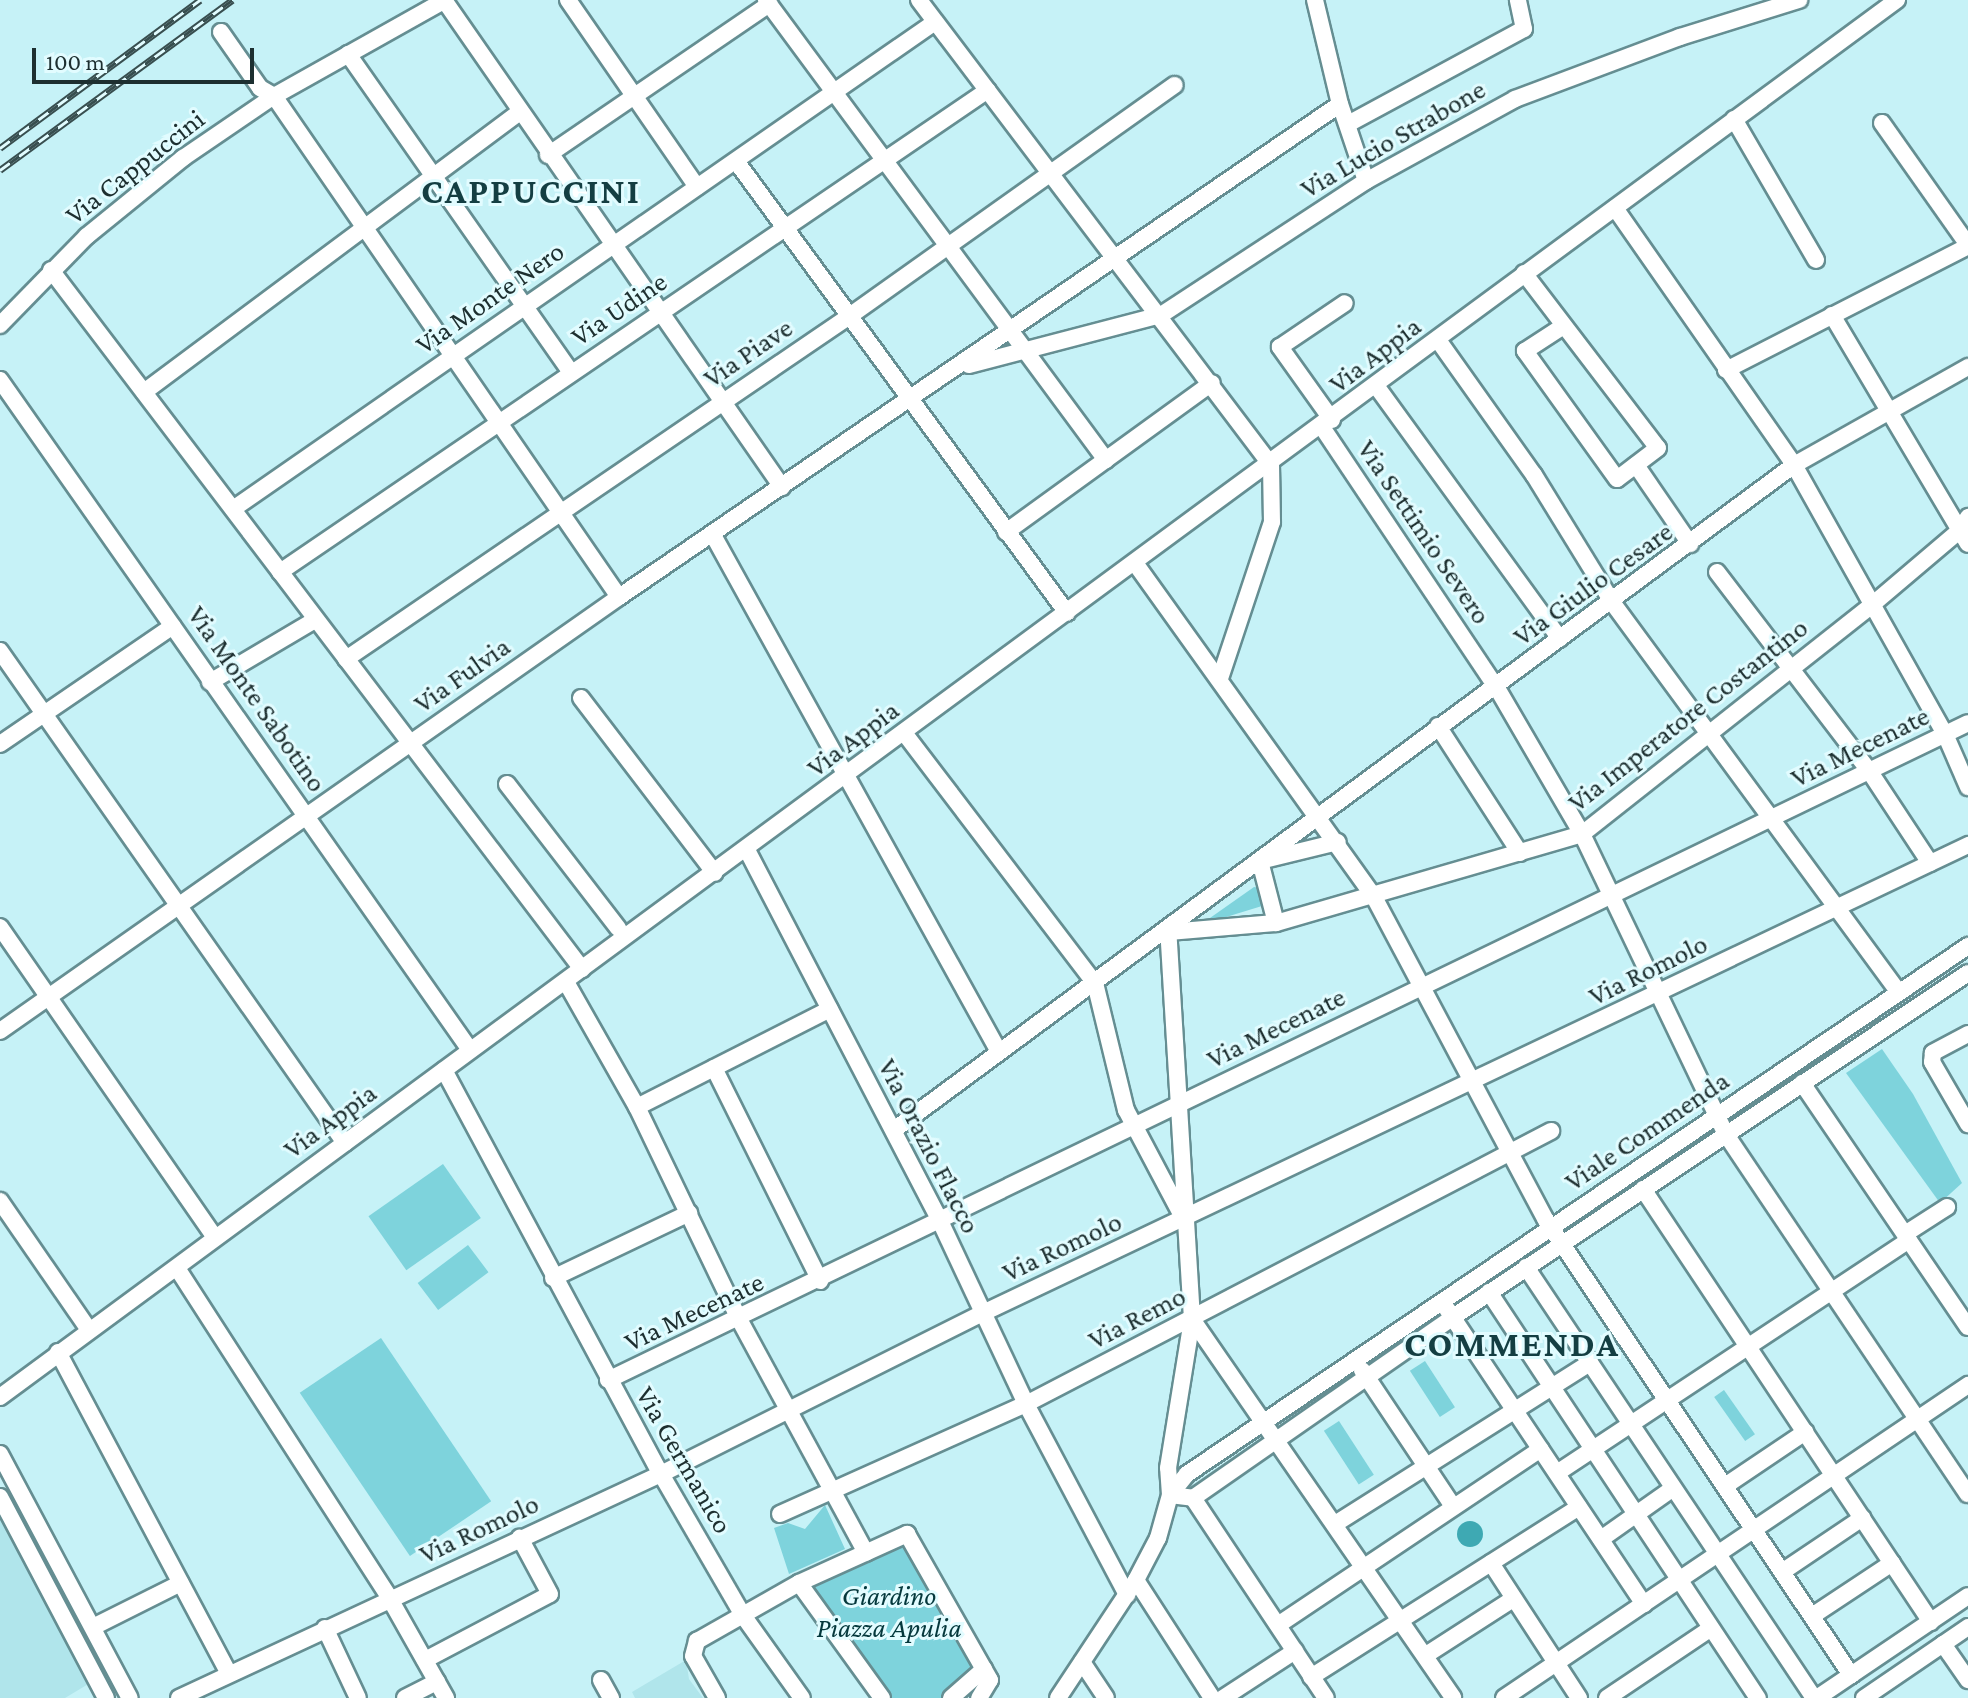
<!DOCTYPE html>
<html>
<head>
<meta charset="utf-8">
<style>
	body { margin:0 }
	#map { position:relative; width:1968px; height:1698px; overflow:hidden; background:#c6f2f7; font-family:"Crimson Pro",serif }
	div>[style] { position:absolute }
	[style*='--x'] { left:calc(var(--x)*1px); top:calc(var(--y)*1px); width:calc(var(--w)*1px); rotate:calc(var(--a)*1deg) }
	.built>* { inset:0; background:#b0e5eb }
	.green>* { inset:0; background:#7ed3dc; transform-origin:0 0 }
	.water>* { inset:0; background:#3ea9b3 }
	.round { border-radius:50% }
	.roads { filter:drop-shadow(2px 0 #658e92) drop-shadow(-2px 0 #658e92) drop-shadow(0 2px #658e92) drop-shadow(0 -2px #658e92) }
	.minor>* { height:16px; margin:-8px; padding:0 8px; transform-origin:8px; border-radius:8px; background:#fff }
	.rail>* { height:7px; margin-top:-3.5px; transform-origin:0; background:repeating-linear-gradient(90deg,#e2fcff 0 12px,#384e4f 0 24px); box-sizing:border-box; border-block:2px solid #384e4f }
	span { translate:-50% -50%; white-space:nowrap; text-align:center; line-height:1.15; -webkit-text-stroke:6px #e2fcff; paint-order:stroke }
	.street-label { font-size:28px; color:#1d2f30 }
	.park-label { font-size:28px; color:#04383c; font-style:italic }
	.district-label { font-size:36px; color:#143e42; font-weight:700; letter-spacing:2px }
	.scale { position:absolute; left:32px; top:48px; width:222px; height:36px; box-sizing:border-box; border:4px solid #1d2f30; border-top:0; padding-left:10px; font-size:24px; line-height:28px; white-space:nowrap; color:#1d2f30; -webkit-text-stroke:6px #e2fcff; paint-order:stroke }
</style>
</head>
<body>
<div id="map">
	<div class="built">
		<div style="clip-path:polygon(0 1515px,90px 1683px,65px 1698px,0 1698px)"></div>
		<div style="clip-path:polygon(686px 1660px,689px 1679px,703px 1698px,635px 1698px,632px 1692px)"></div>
	</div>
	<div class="green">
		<div style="clip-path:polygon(1254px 887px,1261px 888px,1266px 902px,1262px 906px,1200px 925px)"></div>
		<div style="clip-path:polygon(1882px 1049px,1913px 1094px,1962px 1183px,1940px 1203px,1846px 1073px)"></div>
		<div style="left:443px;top:1164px;width:66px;height:91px;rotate:55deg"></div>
		<div style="left:468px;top:1245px;width:34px;height:63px;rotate:53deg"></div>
		<div style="left:381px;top:1338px;width:197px;height:98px;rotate:56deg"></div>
		<div style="left:1425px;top:1361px;width:55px;height:18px;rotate:57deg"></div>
		<div style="left:1724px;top:1390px;width:54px;height:12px;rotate:55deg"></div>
		<div style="left:1339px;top:1421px;width:64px;height:18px;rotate:57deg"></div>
		<div style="clip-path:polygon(825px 1505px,845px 1549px,789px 1574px,774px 1528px,788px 1523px,805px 1529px)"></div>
		<div style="clip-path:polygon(903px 1544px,980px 1668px,943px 1698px,890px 1698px,812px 1585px)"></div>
	</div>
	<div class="water">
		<div class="round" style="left:1457px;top:1521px;width:26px;height:26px"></div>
	</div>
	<div class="roads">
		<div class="minor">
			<div style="--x:444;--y:0;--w:593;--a:55.24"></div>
			<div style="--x:568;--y:0;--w:227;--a:55.4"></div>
			<div style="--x:766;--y:0;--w:572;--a:53.53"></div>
			<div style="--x:919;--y:0;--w:583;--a:52.87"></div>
			<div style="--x:1271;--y:465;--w:57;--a:89"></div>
			<div style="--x:1272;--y:522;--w:164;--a:108.4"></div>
			<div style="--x:1315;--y:0;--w:107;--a:76.5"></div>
			<div style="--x:1340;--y:104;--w:81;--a:71.3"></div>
			<div style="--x:221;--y:32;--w:68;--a:55.1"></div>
			<div style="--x:260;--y:88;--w:16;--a:30"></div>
			<div style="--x:274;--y:96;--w:608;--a:55.45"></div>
			<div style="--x:348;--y:54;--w:389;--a:55"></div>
			<div style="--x:1734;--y:119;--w:163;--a:59.8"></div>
			<div style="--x:1882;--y:123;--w:149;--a:54.8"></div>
			<div style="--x:1348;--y:124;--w:200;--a:-28.4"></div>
			<div style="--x:1524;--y:29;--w:30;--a:-102"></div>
			<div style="--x:548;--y:155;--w:268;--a:-34.3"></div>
			<div style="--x:736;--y:161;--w:560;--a:53.78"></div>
			<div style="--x:1615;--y:208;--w:313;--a:55.1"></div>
			<div style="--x:1794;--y:465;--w:308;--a:60.7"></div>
			<div style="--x:1945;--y:734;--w:58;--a:66.5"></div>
			<div style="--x:51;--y:270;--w:878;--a:52.78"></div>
			<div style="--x:1524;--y:273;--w:220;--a:52.6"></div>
			<div style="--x:1658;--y:448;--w:51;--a:142.9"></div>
			<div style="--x:1617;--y:479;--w:158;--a:-125.7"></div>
			<div style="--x:1525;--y:351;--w:44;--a:-33"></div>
			<div style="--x:1832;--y:315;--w:266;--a:59.3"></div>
			<div style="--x:0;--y:325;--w:124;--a:-45.7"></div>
			<div style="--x:87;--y:236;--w:124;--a:-39.1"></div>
			<div style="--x:183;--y:158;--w:110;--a:-34.3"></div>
			<div style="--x:274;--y:96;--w:196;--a:-29.3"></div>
			<div style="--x:1438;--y:340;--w:166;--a:54.6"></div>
			<div style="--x:1534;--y:475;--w:149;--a:58.4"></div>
			<div style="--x:1612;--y:602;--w:484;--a:53.7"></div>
			<div style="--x:969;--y:365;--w:198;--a:-14.6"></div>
			<div style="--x:1161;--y:315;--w:245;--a:-33.2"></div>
			<div style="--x:1366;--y:181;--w:170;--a:-28.8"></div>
			<div style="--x:1515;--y:99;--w:176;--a:-20.6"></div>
			<div style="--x:1680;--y:37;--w:125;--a:-17.3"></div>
			<div style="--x:1726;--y:370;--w:272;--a:-27.1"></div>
			<div style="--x:0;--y:380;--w:818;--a:54.95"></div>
			<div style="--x:1377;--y:387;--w:311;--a:54"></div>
			<div style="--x:144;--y:392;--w:469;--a:-36.7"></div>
			<div style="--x:1332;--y:420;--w:90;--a:-125.5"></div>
			<div style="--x:1280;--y:347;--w:78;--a:-34.1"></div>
			<div style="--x:1322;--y:427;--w:314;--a:56.2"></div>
			<div style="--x:1497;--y:688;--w:169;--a:59.8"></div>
			<div style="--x:1582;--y:834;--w:331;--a:64.4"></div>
			<div style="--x:1725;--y:1133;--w:435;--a:56.1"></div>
			<div style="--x:1636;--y:465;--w:96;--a:55.6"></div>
			<div style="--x:233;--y:509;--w:854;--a:-34.75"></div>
			<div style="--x:1006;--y:532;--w:254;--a:-35.9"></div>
			<div style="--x:713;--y:535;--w:589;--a:61.04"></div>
			<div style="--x:1135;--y:563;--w:408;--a:54.4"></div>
			<div style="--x:1373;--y:895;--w:368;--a:62"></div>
			<div style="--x:1546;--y:1220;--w:548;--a:56.16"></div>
			<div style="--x:280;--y:572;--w:856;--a:-34.25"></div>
			<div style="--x:1717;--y:572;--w:252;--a:52.6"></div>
			<div style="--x:1870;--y:772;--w:109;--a:56.6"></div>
			<div style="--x:0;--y:651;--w:601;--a:54.96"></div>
			<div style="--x:346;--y:659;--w:611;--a:-34.26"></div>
			<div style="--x:851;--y:315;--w:397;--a:-35.4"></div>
			<div style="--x:210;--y:682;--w:122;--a:-30.6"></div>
			<div style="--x:581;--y:698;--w:220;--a:52.6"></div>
			<div style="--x:1438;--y:726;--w:151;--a:57.2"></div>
			<div style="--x:905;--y:734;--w:313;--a:52.7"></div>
			<div style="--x:1095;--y:983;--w:131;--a:76.3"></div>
			<div style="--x:1126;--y:1110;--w:118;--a:62.1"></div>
			<div style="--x:0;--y:744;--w:209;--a:-34.3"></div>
			<div style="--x:507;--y:784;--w:182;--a:52.4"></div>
			<div style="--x:747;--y:850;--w:418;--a:62.5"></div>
			<div style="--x:940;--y:1221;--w:202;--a:64.8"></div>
			<div style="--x:1026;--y:1404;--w:216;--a:62.1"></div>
			<div style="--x:1276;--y:923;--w:64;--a:-104.5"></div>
			<div style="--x:1260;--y:861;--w:80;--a:-13.7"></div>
			<div style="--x:0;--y:927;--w:377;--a:55.3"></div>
			<div style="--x:566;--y:982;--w:144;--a:60.4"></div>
			<div style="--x:637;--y:1107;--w:235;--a:64.3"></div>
			<div style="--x:739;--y:1319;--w:266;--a:61.5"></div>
			<div style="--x:0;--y:1031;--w:756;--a:-35.04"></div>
			<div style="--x:619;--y:597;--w:873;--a:-34.36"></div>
			<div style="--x:1968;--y:1034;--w:40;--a:152"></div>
			<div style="--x:1933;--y:1053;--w:9;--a:96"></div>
			<div style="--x:1932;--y:1062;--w:72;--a:59.9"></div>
			<div style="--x:714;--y:1068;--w:238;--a:63.5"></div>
			<div style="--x:444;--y:1070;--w:459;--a:61.8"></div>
			<div style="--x:661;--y:1474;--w:162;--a:59.9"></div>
			<div style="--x:742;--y:1614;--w:103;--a:54.5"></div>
			<div style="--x:1802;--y:1083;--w:295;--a:55.8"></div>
			<div style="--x:637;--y:1107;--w:216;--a:-26.9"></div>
			<div style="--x:894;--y:1130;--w:1119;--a:-36.46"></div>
			<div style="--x:1794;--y:465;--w:200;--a:-29.4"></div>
			<div style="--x:1643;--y:1189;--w:520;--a:56.37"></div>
			<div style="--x:0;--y:1201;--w:157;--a:55.4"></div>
			<div style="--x:1905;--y:1234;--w:50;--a:-32.7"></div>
			<div style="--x:1526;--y:1267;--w:518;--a:56.25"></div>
			<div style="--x:177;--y:1268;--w:394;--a:57.2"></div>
			<div style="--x:390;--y:1599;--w:114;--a:60.5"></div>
			<div style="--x:553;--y:1278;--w:151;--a:-25.5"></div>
			<div style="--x:1489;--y:1292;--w:487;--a:56.5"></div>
			<div style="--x:1447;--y:1309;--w:355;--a:56.3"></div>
			<div style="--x:1192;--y:1319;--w:460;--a:55.4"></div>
			<div style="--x:58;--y:1352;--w:364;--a:62"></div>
			<div style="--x:1362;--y:1370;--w:162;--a:56.3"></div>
			<div style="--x:608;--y:1380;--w:1510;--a:-25.78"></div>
			<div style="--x:0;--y:1397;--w:2356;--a:-36.37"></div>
			<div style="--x:0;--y:1454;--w:276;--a:62"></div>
			<div style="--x:1557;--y:1473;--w:422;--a:-33.5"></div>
			<div style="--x:1725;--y:1486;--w:97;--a:-34"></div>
			<div style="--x:1170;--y:1495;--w:27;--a:-94"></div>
			<div style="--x:1168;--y:1468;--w:151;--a:-80.8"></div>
			<div style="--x:1192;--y:1319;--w:388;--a:-93.5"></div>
			<div style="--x:1168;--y:932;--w:108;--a:-4.8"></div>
			<div style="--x:1276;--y:923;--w:319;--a:-16.2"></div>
			<div style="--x:1582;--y:834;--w:371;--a:-38.3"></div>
			<div style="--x:1873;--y:604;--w:113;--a:-40.3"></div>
			<div style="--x:1959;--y:531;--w:17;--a:-57"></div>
			<div style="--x:1170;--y:1495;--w:23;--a:7"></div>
			<div style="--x:1193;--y:1498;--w:317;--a:-34.8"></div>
			<div style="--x:1453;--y:1317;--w:619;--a:-33.74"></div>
			<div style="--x:0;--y:1497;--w:227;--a:62.2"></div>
			<div style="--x:1193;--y:1498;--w:240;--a:56.4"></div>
			<div style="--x:780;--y:1514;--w:269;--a:-24.1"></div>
			<div style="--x:1026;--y:1404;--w:592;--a:-27.47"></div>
			<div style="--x:1335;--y:1524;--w:302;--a:-32.3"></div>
			<div style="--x:1601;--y:1539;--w:87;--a:-35.2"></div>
			<div style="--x:1491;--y:1563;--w:161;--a:56.9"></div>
			<div style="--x:1782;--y:1572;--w:97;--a:-34"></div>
			<div style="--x:1136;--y:1580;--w:140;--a:57.2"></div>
			<div style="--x:799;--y:1583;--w:142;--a:54.2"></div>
			<div style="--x:1812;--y:1616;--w:96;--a:-33.5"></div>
			<div style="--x:1278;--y:1625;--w:316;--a:-33.8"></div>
			<div style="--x:93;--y:1627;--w:98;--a:-26.6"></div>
			<div style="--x:325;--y:1628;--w:77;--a:64.8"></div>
			<div style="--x:1943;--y:1644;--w:44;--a:55.2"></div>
			<div style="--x:1426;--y:1655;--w:103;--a:-32.8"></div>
			<div style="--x:425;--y:1660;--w:141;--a:-27.8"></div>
			<div style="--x:550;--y:1594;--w:64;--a:-118.2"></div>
			<div style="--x:1082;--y:1662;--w:43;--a:56.3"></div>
			<div style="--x:1311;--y:1677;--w:317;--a:-32.4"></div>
			<div style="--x:601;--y:1680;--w:21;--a:61"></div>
			<div style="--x:179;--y:1698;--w:532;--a:-24.93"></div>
			<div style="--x:661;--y:1474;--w:360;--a:-26.6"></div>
			<div style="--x:983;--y:1313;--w:1091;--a:-25.41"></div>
			<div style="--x:405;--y:1698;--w:36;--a:-27"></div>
			<div style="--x:717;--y:1698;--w:48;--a:-119.7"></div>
			<div style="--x:693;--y:1656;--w:16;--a:-75"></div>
			<div style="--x:697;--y:1641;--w:117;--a:-29.6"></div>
			<div style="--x:799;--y:1583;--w:119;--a:-24.4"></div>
			<div style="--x:907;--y:1534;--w:168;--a:60.4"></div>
			<div style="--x:990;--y:1680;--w:21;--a:121"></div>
			<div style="--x:951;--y:1698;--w:44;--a:-41.3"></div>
			<div style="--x:1058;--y:1698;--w:141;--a:-56.5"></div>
			<div style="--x:1136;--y:1580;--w:47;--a:-62.4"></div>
			<div style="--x:1158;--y:1538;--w:45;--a:-74.4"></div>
			<div style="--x:1170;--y:1495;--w:27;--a:-51"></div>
			<div style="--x:1187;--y:1474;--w:943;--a:-34.06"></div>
			<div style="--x:1223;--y:1698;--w:86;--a:-33.1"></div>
			<div style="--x:1504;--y:1698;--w:560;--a:-34"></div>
			<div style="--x:1607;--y:1698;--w:125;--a:-33.9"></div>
			<div style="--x:1817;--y:1698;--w:182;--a:-34"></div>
			<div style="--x:1864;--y:1698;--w:126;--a:-34.3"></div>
		</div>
	</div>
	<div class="rail">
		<div style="--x:0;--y:148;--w:249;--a:-36.5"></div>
		<div style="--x:0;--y:170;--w:288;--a:-36.2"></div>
	</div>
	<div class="street-label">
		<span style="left:1393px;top:139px;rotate:-30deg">Via Lucio Strabone</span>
		<span style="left:135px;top:167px;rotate:-38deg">Via Cappuccini</span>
		<span style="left:490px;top:298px;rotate:-35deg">Via Monte Nero</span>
		<span style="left:619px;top:309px;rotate:-34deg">Via Udine</span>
		<span style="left:748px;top:353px;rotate:-34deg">Via Piave</span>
		<span style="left:1375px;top:355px;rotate:-37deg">Via Appia</span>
		<span style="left:1424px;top:532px;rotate:56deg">Via Settimio Severo</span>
		<span style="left:1593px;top:584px;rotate:-36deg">Via Giulio Cesare</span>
		<span style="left:462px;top:675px;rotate:-35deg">Via Fulvia</span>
		<span style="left:257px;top:699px;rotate:55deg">Via Monte Sabotino</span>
		<span style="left:1688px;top:715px;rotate:-38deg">Via Imperatore Costantino</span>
		<span style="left:853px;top:739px;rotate:-37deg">Via Appia</span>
		<span style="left:1860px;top:747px;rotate:-26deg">Via Mecenate</span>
		<span style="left:1648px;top:970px;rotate:-26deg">Via Romolo</span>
		<span style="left:1276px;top:1028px;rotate:-26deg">Via Mecenate</span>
		<span style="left:330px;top:1121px;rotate:-36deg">Via Appia</span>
		<span style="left:1647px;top:1131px;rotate:-34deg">Viale Commenda</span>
		<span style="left:929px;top:1146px;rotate:63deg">Via Orazio Flacco</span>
		<span style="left:1062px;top:1247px;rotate:-25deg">Via Romolo</span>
		<span style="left:694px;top:1312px;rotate:-25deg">Via Mecenate</span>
		<span style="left:1137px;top:1318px;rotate:-27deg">Via Remo</span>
		<span style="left:684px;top:1460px;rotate:60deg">Via Germanico</span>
		<span style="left:479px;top:1529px;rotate:-25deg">Via Romolo</span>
	</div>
	<div class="park-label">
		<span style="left:889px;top:1612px">Giardino<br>Piazza Apulia</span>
	</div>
	<div class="district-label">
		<span style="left:531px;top:192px">CAPPUCCINI</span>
		<span style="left:1512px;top:1345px">COMMENDA</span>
	</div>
	<div class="scale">100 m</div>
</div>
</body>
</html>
